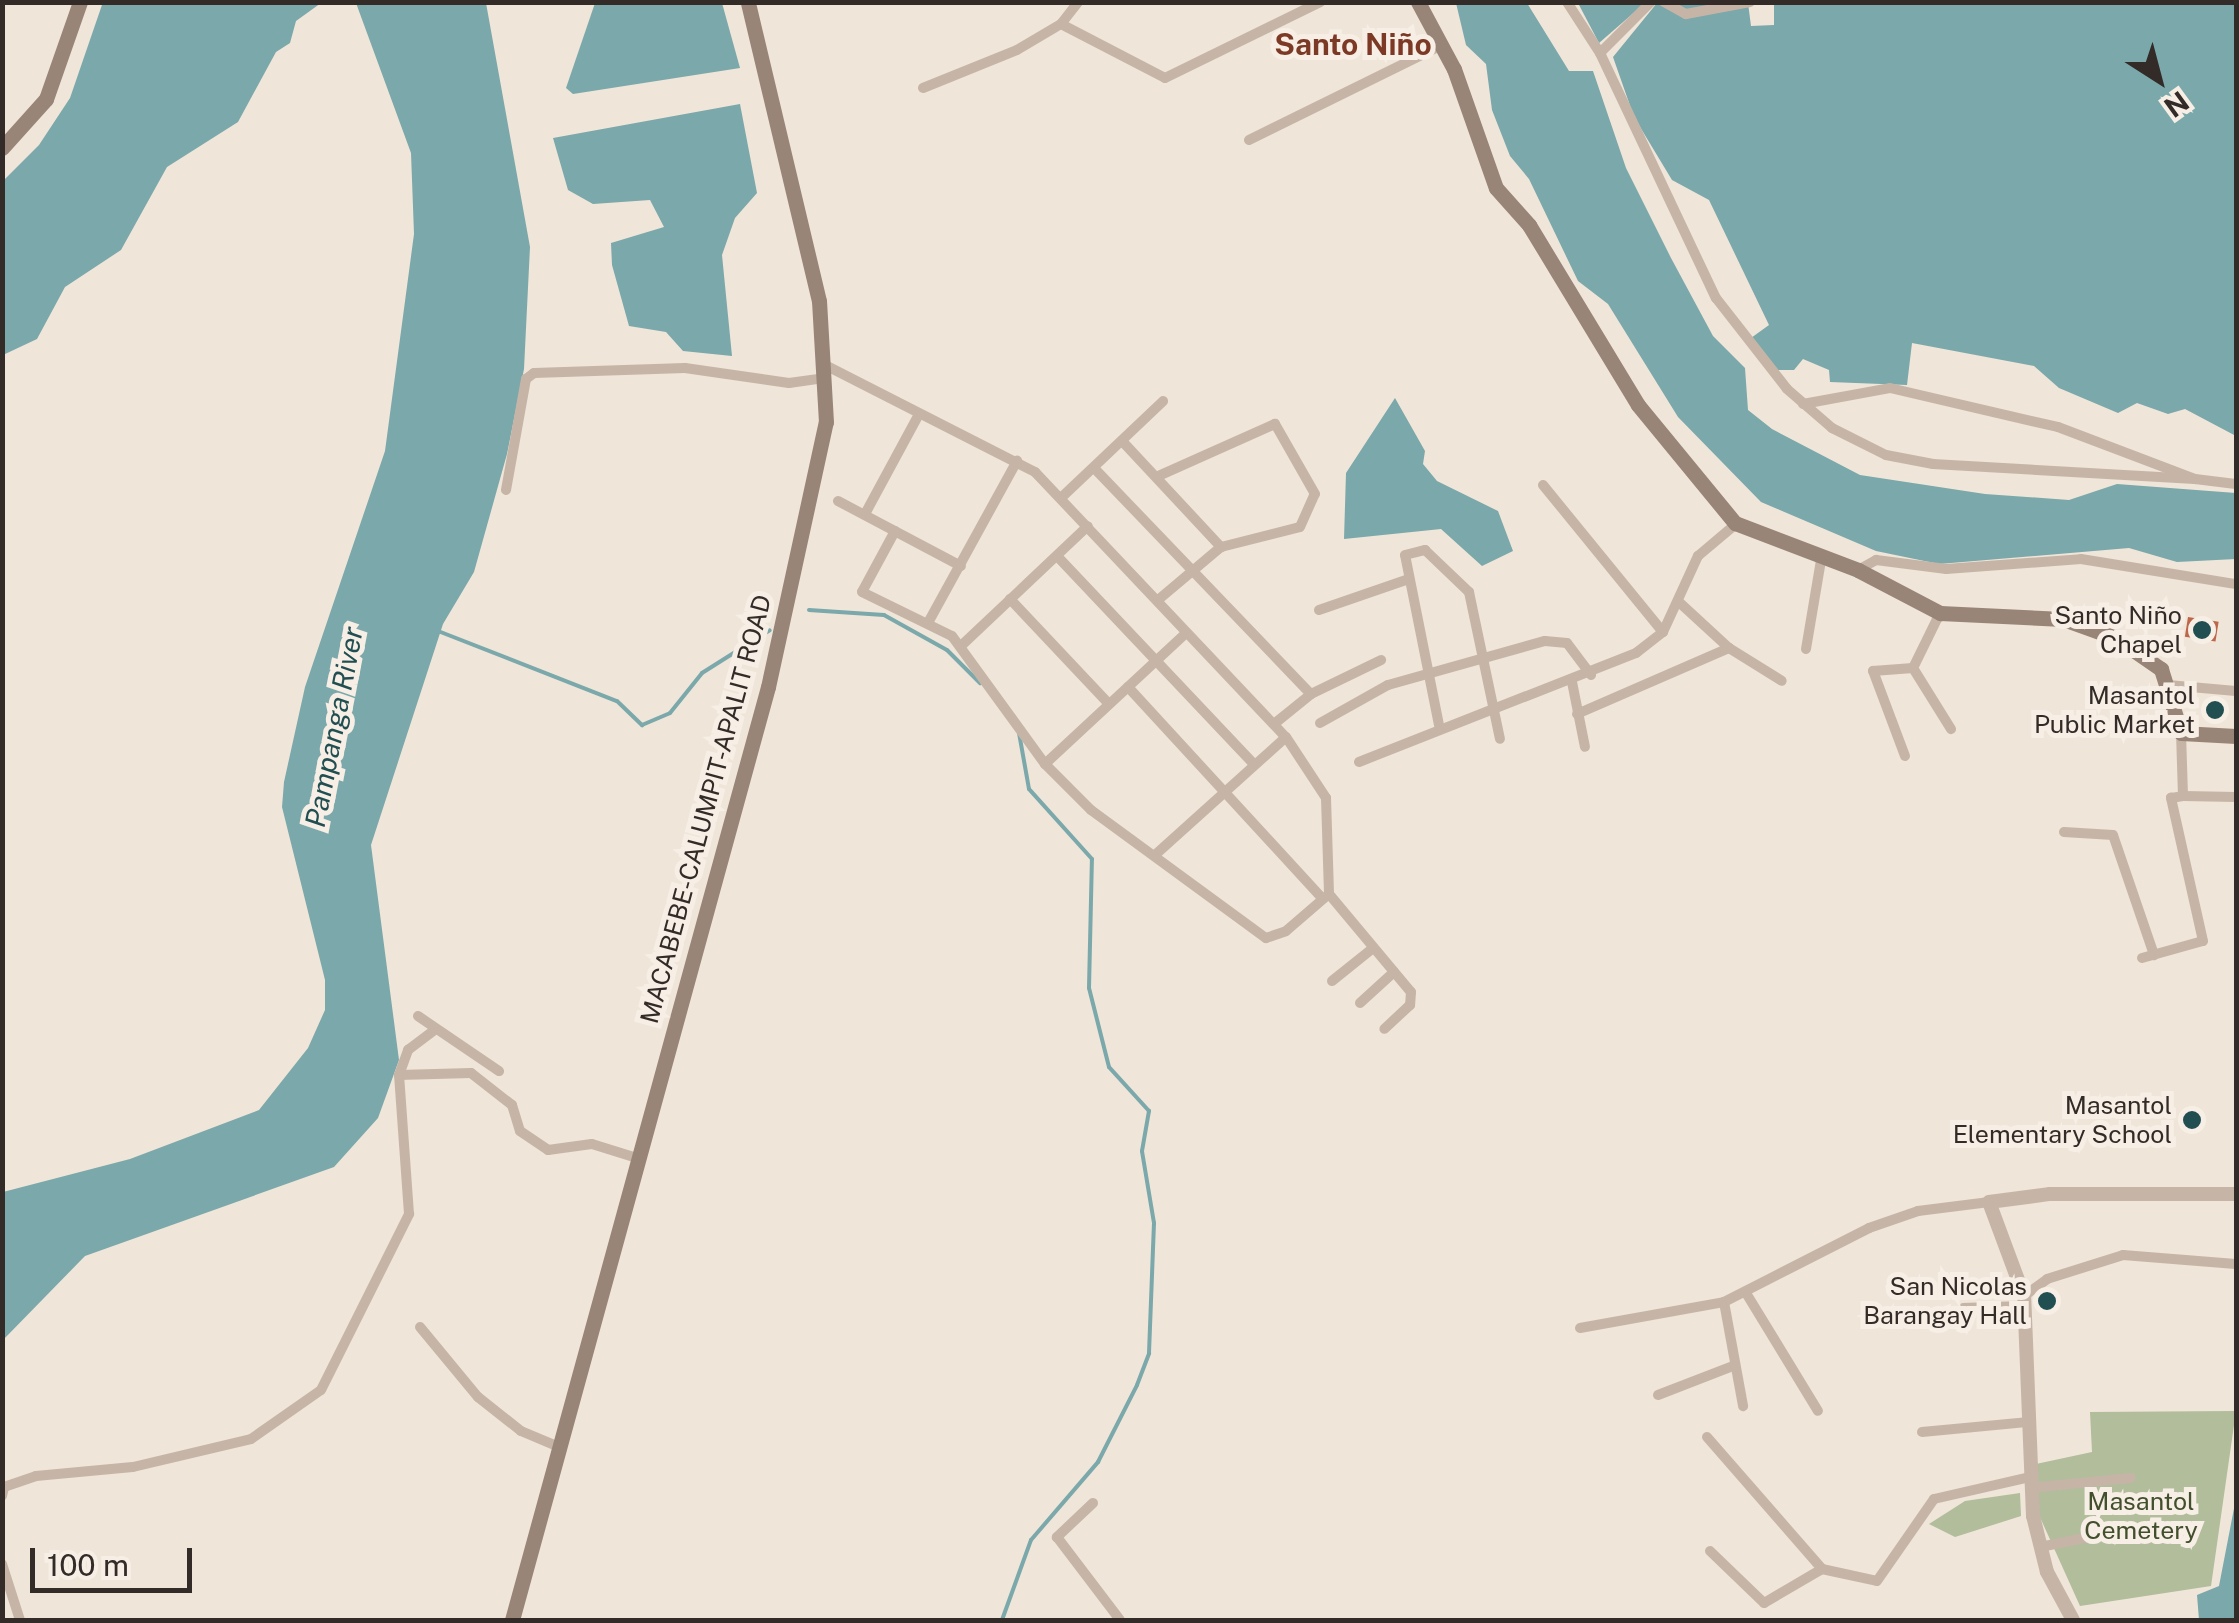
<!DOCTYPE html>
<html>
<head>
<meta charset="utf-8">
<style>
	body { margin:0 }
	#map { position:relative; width:2239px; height:1623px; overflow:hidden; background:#efe5d9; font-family:"Public Sans",sans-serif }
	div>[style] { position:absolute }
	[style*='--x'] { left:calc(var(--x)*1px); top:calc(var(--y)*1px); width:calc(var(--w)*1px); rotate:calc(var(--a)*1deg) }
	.green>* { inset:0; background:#b1bd9b }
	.water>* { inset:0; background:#7ba8aa }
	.stream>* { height:4px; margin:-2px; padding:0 2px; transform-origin:2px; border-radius:2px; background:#7ba8aa }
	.building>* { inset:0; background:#bd664a; transform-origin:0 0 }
	.minor>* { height:10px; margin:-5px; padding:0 5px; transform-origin:5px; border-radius:5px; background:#c6b5a7 }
	.tertiary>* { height:14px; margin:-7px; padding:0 7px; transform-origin:7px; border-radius:7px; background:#c6b5a7 }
	.secondary>* { height:15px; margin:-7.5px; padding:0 7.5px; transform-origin:7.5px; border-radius:7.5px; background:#998478 }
	.dots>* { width:28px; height:28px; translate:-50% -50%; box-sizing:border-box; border:5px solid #f7efe5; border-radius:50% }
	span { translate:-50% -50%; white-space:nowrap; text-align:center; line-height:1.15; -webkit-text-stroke:10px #f7efe5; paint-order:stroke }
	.poi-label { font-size:25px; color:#332b27 }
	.right { translate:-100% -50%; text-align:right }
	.street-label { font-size:25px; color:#332b27 }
	.park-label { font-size:25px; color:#424f2c }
	.water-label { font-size:28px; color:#204e51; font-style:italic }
	.quarter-label { font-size:30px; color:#7c3a26; font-weight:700 }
	.frame { position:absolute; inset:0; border:5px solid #332b27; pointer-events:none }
	.north { position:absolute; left:2109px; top:30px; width:100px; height:100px; -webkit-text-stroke:8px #f7efe5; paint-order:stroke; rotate:144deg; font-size:28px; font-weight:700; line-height:40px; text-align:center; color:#332b27 }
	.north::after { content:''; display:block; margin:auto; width:35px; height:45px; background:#332b27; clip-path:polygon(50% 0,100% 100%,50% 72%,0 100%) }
	.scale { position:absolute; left:30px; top:1548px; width:162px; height:45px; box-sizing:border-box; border:5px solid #332b27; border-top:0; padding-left:12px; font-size:30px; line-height:35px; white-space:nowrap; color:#332b27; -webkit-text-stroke:8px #f7efe5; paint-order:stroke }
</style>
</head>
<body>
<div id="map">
	<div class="green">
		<div style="clip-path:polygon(2236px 1411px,2211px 1586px,2080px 1606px,2039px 1515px,2036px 1464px,2092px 1452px,2090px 1412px)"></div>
		<div style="clip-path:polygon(2020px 1493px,2021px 1516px,1955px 1537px,1929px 1524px,1965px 1501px)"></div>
	</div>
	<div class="water">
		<div style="clip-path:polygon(103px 2px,321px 3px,296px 21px,290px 43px,276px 52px,238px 122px,167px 167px,121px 250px,65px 287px,37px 339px,3px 355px,3px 181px,39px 145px,70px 98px)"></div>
		<div style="clip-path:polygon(1774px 2px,2236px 3px,2236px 436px,2185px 409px,2168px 414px,2137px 403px,2118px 413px,2059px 388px,2034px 366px,1912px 343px,1907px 385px,1830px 382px,1829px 370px,1803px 359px,1794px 370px,1776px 370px,1751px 338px,1769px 325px,1709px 200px,1672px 180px,1634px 117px,1613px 57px,1657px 3px,1748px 3px,1751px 26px,1774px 25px)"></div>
		<div style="clip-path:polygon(356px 3px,486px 3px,530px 247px,524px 369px,507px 454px,474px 572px,443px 624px,371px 845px,399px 1060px,378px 1118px,334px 1167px,85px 1256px,3px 1340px,3px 1192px,130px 1159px,259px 1110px,308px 1048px,325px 1010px,325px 980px,282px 807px,284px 782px,305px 687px,385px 451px,414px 234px,411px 153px)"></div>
		<div style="clip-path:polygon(595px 3px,722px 3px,740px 68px,573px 94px,566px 88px)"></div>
		<div style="clip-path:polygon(1456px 3px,1527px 3px,1569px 71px,1593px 71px,1626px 168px,1671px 258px,1713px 336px,1745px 368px,1748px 410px,1772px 429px,1860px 475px,1985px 494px,2069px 500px,2117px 484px,2236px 493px,2236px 559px,2177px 562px,2129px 548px,1939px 564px,1876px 551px,1761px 502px,1678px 417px,1608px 304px,1578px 281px,1529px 179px,1510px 156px,1492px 110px,1486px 64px,1466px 45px)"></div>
		<div style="clip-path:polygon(1578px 3px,1645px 3px,1599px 43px)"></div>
		<div style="clip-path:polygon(740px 104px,757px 193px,735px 218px,722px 255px,732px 356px,683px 351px,666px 332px,629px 326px,612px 265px,611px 243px,664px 227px,650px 200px,593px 204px,568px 190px,553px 138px)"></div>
		<div style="clip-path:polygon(1395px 398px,1425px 451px,1423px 464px,1437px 481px,1498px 511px,1513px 551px,1482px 566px,1441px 529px,1344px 539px,1346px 473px)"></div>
		<div style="clip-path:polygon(2236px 1498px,2236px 1620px,2199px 1620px,2197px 1595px,2219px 1586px)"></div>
	</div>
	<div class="stream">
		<div style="--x:809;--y:610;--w:75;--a:3.8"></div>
		<div style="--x:884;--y:615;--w:72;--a:29.1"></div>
		<div style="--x:947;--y:650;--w:47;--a:45"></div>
		<div style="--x:438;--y:631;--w:192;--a:21.4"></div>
		<div style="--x:617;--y:701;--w:35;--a:44"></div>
		<div style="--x:642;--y:725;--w:30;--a:-23"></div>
		<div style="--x:670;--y:713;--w:51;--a:-51.3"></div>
		<div style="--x:702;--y:673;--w:80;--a:-32.3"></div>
		<div style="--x:1002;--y:1620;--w:85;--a:-70.1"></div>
		<div style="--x:1031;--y:1540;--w:103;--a:-49.3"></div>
		<div style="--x:1098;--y:1462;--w:86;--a:-63.1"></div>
		<div style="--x:1137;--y:1385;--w:34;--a:-69"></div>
		<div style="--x:1149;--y:1353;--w:130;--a:-87.8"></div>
		<div style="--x:1154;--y:1223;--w:73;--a:-99.5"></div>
		<div style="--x:1142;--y:1151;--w:41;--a:-80.1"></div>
		<div style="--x:1149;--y:1111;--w:59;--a:-132.3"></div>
		<div style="--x:1109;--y:1067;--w:81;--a:-104.2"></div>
		<div style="--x:1089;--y:988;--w:129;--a:-88.7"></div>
		<div style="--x:1092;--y:859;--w:94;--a:-132"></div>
		<div style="--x:1029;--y:789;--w:57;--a:-100.1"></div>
	</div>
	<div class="building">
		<div style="left:2188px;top:617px;width:31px;height:20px;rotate:9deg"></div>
	</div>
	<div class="minor">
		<div style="--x:1567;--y:2;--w:61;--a:57.1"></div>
		<div style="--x:1600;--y:53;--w:271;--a:64.7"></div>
		<div style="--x:1716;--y:298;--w:115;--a:52"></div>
		<div style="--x:1787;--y:389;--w:60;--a:40.9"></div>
		<div style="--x:1832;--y:428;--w:60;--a:26.6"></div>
		<div style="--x:1886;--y:455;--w:48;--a:10.8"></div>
		<div style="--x:1933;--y:464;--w:262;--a:3.3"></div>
		<div style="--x:1664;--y:2;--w:25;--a:29"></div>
		<div style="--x:1686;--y:14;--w:65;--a:-10.6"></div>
		<div style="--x:1061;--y:24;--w:117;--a:27.4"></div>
		<div style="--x:1165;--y:78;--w:173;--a:-26.1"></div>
		<div style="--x:1600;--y:53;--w:72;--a:-45"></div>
		<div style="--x:923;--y:88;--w:101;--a:-22"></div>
		<div style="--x:1017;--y:50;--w:51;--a:-30.6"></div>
		<div style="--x:1061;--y:24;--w:28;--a:-52"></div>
		<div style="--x:1249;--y:140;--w:215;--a:-26.2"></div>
		<div style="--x:825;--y:365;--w:236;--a:27"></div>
		<div style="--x:1035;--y:472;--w:365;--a:46.6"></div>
		<div style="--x:1286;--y:737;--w:73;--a:56.7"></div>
		<div style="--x:1326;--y:798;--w:96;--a:88.2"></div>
		<div style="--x:1329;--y:894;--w:128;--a:50.1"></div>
		<div style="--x:1411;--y:992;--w:13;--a:94"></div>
		<div style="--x:1410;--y:1005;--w:35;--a:137"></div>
		<div style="--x:1803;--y:404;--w:88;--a:-10.4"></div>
		<div style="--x:1890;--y:388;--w:172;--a:13.1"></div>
		<div style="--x:2058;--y:427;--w:147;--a:20.8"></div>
		<div style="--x:2195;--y:479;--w:41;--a:7"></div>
		<div style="--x:1123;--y:442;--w:144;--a:47"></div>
		<div style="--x:1095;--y:469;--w:312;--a:46.2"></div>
		<div style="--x:1543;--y:485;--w:190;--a:50.8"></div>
		<div style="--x:506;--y:490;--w:113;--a:-79.8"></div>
		<div style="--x:526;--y:379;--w:10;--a:-37"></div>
		<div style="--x:534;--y:373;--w:151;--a:-1.9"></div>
		<div style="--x:685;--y:368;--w:105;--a:8.2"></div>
		<div style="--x:789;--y:383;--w:37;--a:-8"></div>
		<div style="--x:1063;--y:496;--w:138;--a:-43.5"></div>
		<div style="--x:838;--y:501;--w:139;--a:27.9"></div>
		<div style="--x:865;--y:514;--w:109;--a:-61.6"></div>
		<div style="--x:895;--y:531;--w:69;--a:118.4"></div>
		<div style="--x:862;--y:592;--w:100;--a:26.1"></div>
		<div style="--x:952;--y:636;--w:158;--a:54"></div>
		<div style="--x:1045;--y:764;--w:65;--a:45"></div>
		<div style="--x:1091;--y:810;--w:217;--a:36.2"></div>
		<div style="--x:1266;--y:938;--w:21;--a:-19"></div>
		<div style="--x:1286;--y:931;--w:57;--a:-40.7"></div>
		<div style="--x:1057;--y:556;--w:286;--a:46.6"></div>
		<div style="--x:1858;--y:570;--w:21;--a:-29"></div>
		<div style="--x:1876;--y:560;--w:71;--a:7.3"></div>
		<div style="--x:1946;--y:569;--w:135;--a:-4.2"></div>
		<div style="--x:2081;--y:559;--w:157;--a:9.2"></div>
		<div style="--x:1010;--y:599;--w:144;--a:46.7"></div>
		<div style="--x:1158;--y:600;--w:82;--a:-40.1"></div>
		<div style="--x:1221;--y:547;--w:81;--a:-14.2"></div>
		<div style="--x:1300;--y:527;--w:36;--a:-66"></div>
		<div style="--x:1315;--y:494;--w:81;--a:-119.7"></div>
		<div style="--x:1275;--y:424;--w:128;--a:156"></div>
		<div style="--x:1680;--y:603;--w:67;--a:42.6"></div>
		<div style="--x:1319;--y:610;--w:95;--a:-19"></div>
		<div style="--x:1940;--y:613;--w:61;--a:116.1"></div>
		<div style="--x:1913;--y:668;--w:72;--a:58.1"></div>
		<div style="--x:929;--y:621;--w:183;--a:-61.2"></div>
		<div style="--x:962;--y:645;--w:173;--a:-43.4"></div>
		<div style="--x:1806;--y:649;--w:96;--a:-80.4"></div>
		<div style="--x:1572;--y:682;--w:66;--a:78.7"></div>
		<div style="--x:2168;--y:685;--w:68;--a:5"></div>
		<div style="--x:1128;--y:687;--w:284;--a:47.4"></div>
		<div style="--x:1577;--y:714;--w:166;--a:-23.5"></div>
		<div style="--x:1729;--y:648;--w:62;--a:31.9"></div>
		<div style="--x:1320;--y:723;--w:78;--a:-29.2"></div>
		<div style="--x:1388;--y:685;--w:163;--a:-15.7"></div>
		<div style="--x:1545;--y:641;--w:22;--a:5"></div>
		<div style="--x:1567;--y:643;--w:40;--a:53"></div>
		<div style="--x:1274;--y:724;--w:48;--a:-39"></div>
		<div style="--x:1311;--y:694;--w:78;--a:-25.9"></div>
		<div style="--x:1439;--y:725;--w:173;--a:-101.3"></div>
		<div style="--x:1405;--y:555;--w:21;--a:-14"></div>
		<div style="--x:1425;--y:550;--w:61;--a:43.7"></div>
		<div style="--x:1469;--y:592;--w:150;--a:78.1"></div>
		<div style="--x:1905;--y:756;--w:91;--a:-110.6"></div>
		<div style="--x:1873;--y:671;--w:40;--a:-4.3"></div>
		<div style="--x:1359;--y:762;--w:298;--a:-21.5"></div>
		<div style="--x:1636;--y:653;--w:34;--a:-38"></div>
		<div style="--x:1663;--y:632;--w:84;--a:-65.3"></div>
		<div style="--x:1698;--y:556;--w:51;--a:-40.2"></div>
		<div style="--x:1045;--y:764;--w:192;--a:-42.9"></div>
		<div style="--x:2183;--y:796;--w:53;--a:1.1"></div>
		<div style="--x:2064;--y:832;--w:49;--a:3.5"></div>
		<div style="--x:2113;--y:835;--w:127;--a:71.1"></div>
		<div style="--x:1155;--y:855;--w:176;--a:-42"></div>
		<div style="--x:2142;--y:958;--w:63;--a:-15.6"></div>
		<div style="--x:2203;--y:941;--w:147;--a:-102.6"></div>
		<div style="--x:2171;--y:798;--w:12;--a:-9"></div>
		<div style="--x:2183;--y:796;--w:63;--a:-91.8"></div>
		<div style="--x:1332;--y:981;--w:53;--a:-38.8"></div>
		<div style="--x:1360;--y:1003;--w:46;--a:-42.4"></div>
		<div style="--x:418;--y:1016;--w:98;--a:34.2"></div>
		<div style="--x:399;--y:1075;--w:27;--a:-70"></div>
		<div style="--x:408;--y:1050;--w:34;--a:-37"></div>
		<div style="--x:1746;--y:1293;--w:138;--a:58.6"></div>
		<div style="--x:2024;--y:1296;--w:29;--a:-36"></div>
		<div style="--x:2047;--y:1279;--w:80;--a:-17.5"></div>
		<div style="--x:2123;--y:1255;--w:113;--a:4.6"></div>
		<div style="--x:1724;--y:1302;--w:106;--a:79.6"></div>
		<div style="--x:1963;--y:1308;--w:60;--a:-1.9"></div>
		<div style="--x:420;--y:1327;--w:91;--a:50.4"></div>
		<div style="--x:478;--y:1397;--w:55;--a:38.3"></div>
		<div style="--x:521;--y:1431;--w:41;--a:22.8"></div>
		<div style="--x:1580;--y:1328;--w:146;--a:-10.2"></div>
		<div style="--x:1724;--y:1302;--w:163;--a:-27"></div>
		<div style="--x:1869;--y:1228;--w:52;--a:-19.1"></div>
		<div style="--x:1918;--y:1211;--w:72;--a:-7.2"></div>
		<div style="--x:1658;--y:1395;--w:80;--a:-21.1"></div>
		<div style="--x:1922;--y:1432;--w:105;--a:-5.4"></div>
		<div style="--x:1707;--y:1437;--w:175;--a:48.9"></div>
		<div style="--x:2030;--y:1488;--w:101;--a:-5.7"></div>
		<div style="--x:2;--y:1496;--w:9;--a:-77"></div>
		<div style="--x:4;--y:1487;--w:34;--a:-19"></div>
		<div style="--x:36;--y:1476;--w:97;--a:-5.3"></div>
		<div style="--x:133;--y:1467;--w:121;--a:-13.3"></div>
		<div style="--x:251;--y:1439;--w:85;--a:-35"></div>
		<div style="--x:321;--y:1390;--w:197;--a:-63.4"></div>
		<div style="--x:409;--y:1214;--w:139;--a:-94.1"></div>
		<div style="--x:399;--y:1075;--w:72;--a:-1.6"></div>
		<div style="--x:471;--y:1073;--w:52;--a:38"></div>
		<div style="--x:512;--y:1105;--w:27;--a:73"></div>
		<div style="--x:520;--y:1131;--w:34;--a:34"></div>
		<div style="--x:548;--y:1150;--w:44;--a:-7.8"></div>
		<div style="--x:592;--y:1144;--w:47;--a:17.3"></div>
		<div style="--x:1093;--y:1503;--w:50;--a:136.6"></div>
		<div style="--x:1057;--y:1537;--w:104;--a:52.8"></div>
		<div style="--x:2040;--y:1547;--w:56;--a:-11.3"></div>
		<div style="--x:1710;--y:1551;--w:75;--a:43.9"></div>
		<div style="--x:1764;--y:1603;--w:67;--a:-30.4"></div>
		<div style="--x:1822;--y:1569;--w:56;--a:12.3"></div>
		<div style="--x:1877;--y:1581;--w:100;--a:-55.2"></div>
		<div style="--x:1934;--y:1499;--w:98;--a:-12.9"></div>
		<div style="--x:2;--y:1564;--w:59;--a:72.2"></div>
	</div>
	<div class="tertiary">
		<div style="--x:2073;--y:1620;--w:55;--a:-118.4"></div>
		<div style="--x:2047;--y:1572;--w:58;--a:-104"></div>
		<div style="--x:2033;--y:1516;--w:220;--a:-92.3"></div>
		<div style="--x:2024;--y:1296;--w:100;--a:-110.4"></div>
		<div style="--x:1989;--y:1202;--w:62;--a:-7.5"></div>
		<div style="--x:2050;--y:1194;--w:186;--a:0"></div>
	</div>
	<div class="secondary">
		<div style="--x:1418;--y:2;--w:76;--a:61.8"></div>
		<div style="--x:1454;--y:69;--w:126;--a:70.6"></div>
		<div style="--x:1496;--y:188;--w:50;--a:48.3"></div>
		<div style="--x:1529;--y:225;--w:210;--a:58.8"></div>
		<div style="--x:1638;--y:405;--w:153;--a:50.6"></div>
		<div style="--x:1735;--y:523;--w:132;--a:20.9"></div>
		<div style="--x:1858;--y:570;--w:93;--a:27.7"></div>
		<div style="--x:1940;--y:613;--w:123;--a:2.8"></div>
		<div style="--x:2063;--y:619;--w:56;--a:19.7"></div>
		<div style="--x:2116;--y:638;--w:55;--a:34.6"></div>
		<div style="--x:2161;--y:669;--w:67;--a:72.6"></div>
		<div style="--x:2181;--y:733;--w:55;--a:3.1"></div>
		<div style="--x:2;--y:148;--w:66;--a:-48.1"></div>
		<div style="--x:46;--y:99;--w:103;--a:-70.7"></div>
		<div style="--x:512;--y:1620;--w:967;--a:-74.66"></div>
		<div style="--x:768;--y:687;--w:271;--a:-77.7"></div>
		<div style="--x:826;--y:422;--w:121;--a:-93.3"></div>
		<div style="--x:819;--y:301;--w:307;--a:-103.4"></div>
	</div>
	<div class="dots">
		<div style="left:2202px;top:630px;background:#204e51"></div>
		<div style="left:2215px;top:710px;background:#204e51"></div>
		<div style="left:2192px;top:1120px;background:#204e51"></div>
		<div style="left:2047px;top:1301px;background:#204e51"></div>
	</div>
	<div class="poi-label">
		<span class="right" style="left:2182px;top:630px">Santo Niño<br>Chapel</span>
		<span class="right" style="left:2195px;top:710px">Masantol<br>Public Market</span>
		<span class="right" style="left:2172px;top:1120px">Masantol<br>Elementary School</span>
		<span class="right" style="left:2027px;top:1301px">San Nicolas<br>Barangay Hall</span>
	</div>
	<div class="street-label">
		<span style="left:706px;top:809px;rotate:-75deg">MACABEBE-CALUMPIT-APALIT ROAD</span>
	</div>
	<div class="park-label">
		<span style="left:2141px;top:1516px">Masantol<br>Cemetery</span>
	</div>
	<div class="water-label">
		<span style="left:334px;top:727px;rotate:-79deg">Pampanga River</span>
	</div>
	<div class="quarter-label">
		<span style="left:1353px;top:44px">Santo Niño</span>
	</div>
	<div class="frame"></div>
	<div class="north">N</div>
	<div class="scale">100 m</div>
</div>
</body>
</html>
